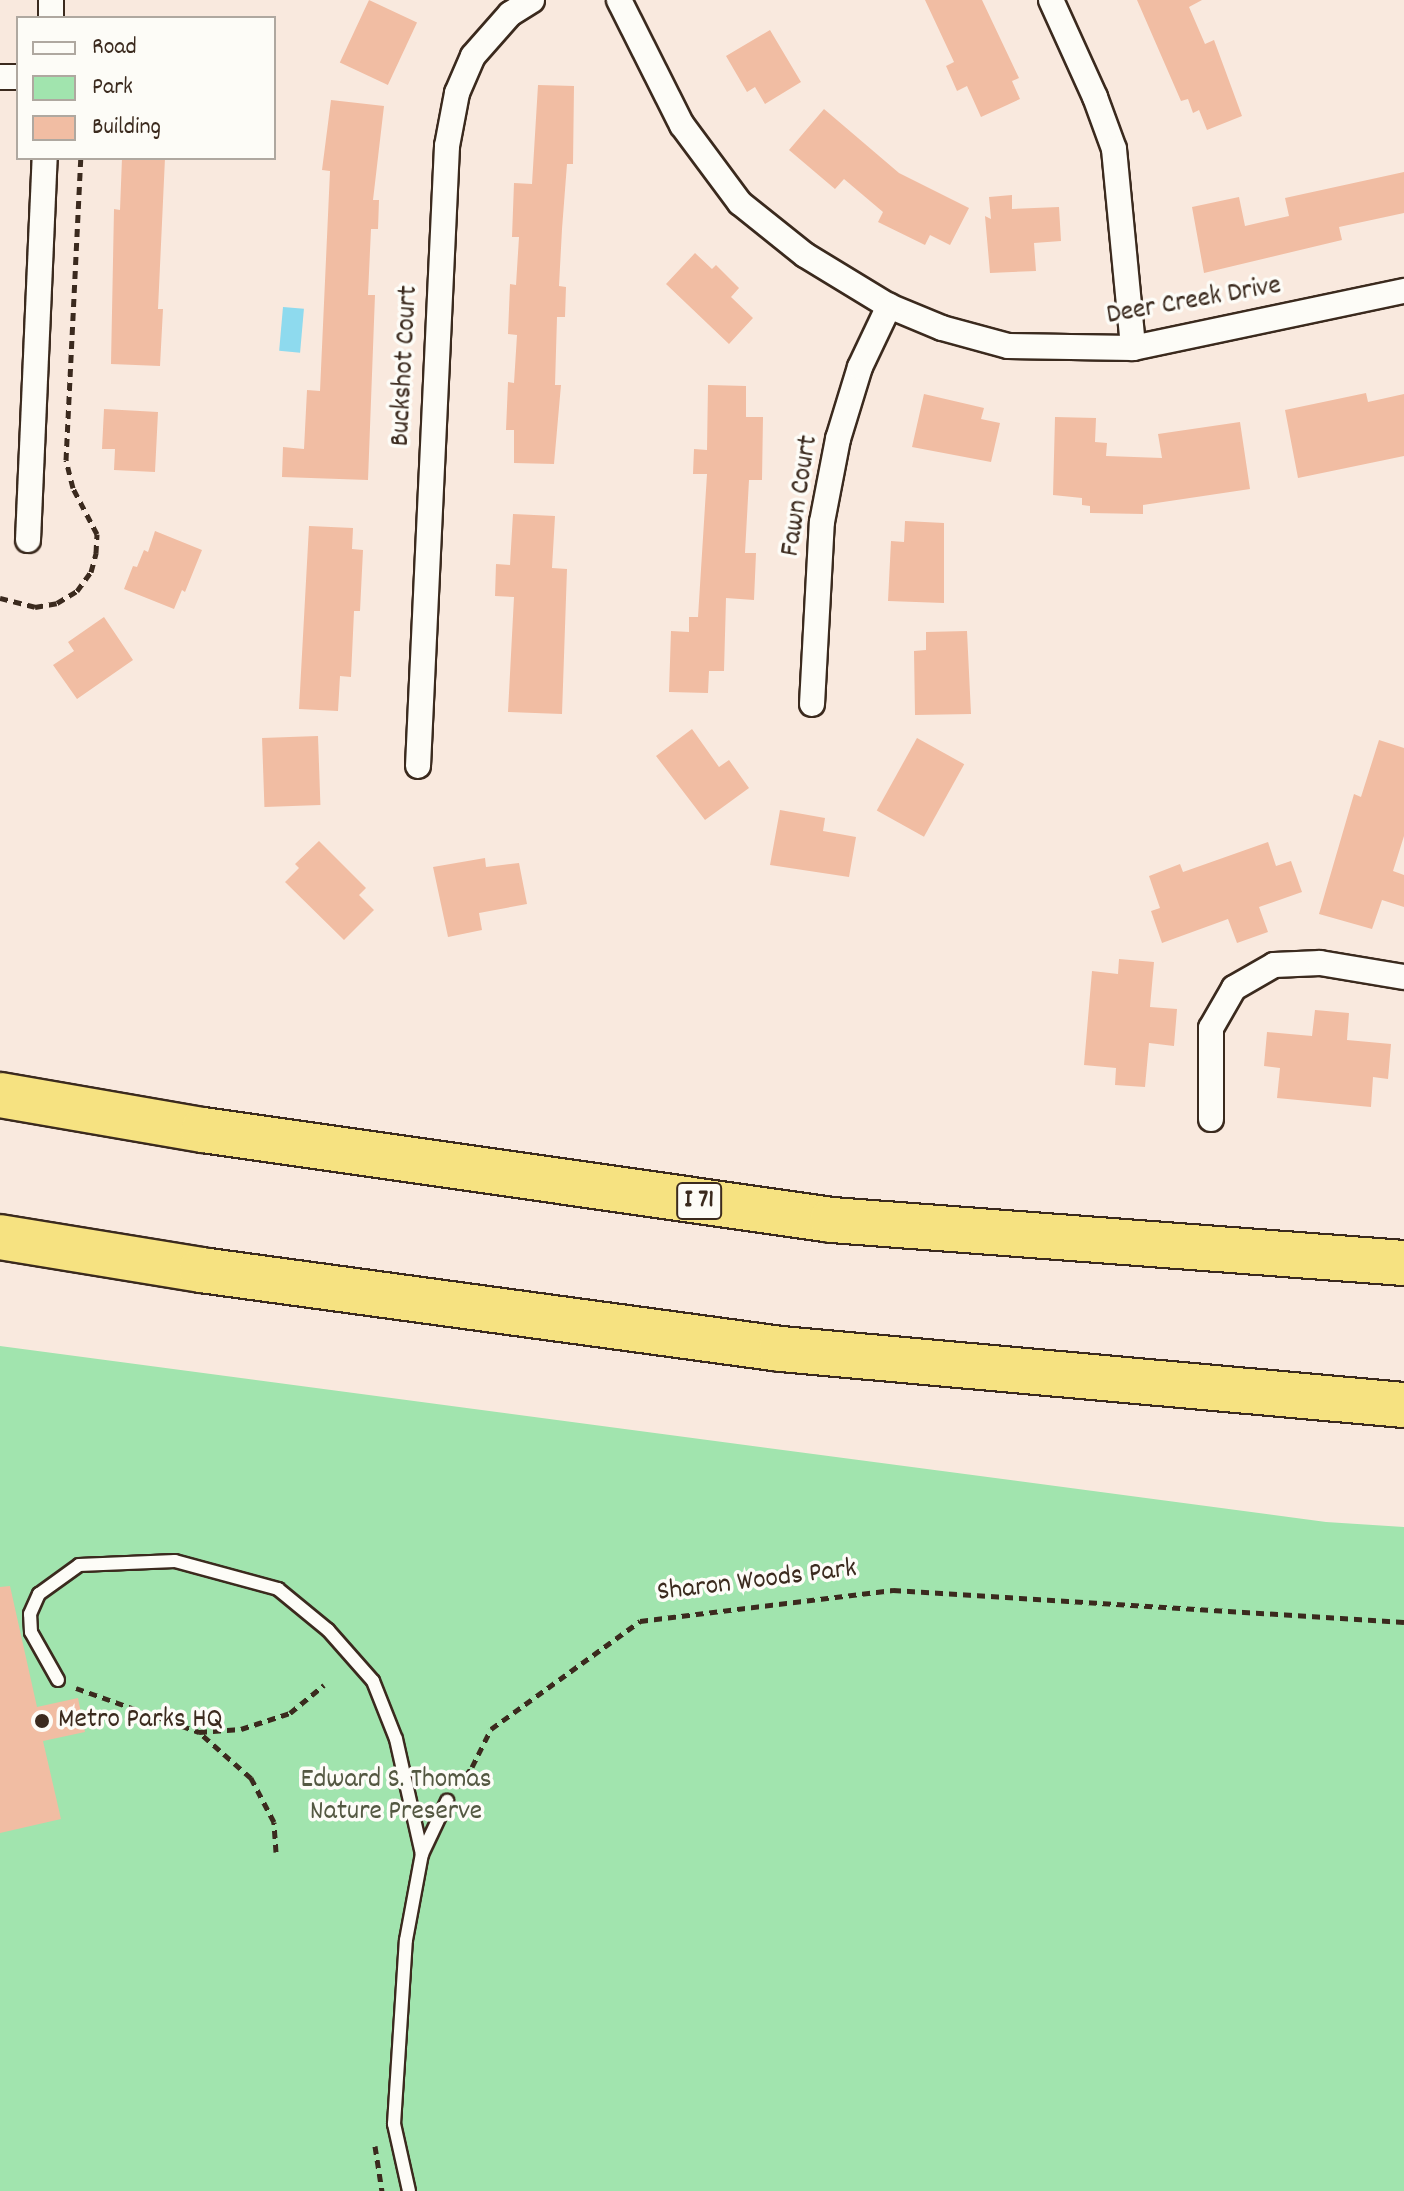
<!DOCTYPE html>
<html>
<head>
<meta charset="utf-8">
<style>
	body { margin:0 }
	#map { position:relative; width:1404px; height:2191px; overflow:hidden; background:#f9e9de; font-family:Dekko,sans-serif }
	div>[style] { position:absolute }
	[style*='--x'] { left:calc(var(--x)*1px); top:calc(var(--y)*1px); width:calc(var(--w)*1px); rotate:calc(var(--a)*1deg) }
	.green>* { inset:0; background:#a1e4ae }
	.water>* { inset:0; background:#8edaee; transform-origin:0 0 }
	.building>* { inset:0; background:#f1bda3; transform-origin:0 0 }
	.path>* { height:5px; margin-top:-2.5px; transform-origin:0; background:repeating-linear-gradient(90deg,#3b2a1e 0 8px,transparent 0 14px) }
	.roads { filter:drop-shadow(2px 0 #3b2a1e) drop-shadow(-2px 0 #3b2a1e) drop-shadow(0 2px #3b2a1e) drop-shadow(0 -2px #3b2a1e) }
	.lane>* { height:12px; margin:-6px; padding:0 6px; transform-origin:6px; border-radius:6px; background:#fdfcf7 }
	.street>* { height:24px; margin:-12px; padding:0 12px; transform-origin:12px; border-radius:12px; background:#fdfcf7 }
	.highway>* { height:44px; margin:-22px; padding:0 22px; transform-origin:22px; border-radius:22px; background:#f6e281 }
	.dots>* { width:22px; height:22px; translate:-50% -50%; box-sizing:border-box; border:4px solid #fdfcf7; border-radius:50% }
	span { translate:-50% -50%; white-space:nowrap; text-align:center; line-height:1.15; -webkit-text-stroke:7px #fdfcf7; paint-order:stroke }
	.shield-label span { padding:2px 6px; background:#fdfcf7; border:2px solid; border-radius:6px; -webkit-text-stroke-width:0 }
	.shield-label { font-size:26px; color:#3b2a1e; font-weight:700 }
	.street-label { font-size:28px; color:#3b2a1e }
	.poi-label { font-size:28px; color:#3b2a1e }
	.left { translate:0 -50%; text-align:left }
	.park-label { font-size:28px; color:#545842 }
	.legend { position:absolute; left:16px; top:16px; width:260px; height:144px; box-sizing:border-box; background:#fdfcf7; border:2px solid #afa8a0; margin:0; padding:10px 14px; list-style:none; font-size:24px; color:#3b2a1e }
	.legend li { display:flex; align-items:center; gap:16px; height:40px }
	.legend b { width:40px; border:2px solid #afa8a0 }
</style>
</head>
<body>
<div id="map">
	<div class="green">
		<div style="clip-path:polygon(0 1346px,1326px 1522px,1404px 1527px,1404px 2191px,0 2191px)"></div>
	</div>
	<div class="water">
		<div style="left:283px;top:307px;width:21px;height:44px;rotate:5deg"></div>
	</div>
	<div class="building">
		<div style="left:369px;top:0;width:53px;height:69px;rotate:25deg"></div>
		<div style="clip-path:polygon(925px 0,982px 0,1019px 78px,1012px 81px,1020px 99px,981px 117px,967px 86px,957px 91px,946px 66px,954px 62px)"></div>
		<div style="clip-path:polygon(1137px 0,1202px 0,1189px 7px,1205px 44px,1214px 40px,1242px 116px,1207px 130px,1199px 110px,1193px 113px,1188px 99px,1181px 101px)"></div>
		<div style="clip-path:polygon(770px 30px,801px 82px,765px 104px,755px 87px,747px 92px,726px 56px)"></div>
		<div style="clip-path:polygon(538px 85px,574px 86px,573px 164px,567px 164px,562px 229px,559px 286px,566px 287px,565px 317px,557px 317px,555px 385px,561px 385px,554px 464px,514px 463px,514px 430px,506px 430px,508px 382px,514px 383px,517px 335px,508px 334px,510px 284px,516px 285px,519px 237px,512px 237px,514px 183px,532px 184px)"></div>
		<div style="clip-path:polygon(331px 100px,384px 106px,373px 200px,379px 200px,378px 229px,371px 229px,368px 295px,375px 295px,368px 480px,282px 477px,283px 447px,304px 449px,307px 390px,320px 391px,330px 171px,322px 170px)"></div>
		<div style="clip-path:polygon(824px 109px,899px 173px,969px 208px,950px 245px,930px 235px,925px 245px,878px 222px,883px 212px,844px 179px,835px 189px,789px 150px)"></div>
		<div style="clip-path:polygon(122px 158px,165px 158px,158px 309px,163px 309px,160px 366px,111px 364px,114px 209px,120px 210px)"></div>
		<div style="clip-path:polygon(1404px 172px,1404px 213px,1339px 227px,1342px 240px,1204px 273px,1192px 207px,1239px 197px,1245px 226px,1289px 216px,1285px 198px)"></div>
		<div style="clip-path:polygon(1012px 195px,1012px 209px,1059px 207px,1061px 241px,1034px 243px,1036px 271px,990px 273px,985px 216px,991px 219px,989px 197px)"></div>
		<div style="clip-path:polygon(695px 253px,712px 269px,716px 265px,739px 288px,731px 297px,753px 318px,729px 344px,666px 284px)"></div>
		<div style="clip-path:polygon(708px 385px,746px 386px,746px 417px,763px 417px,762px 480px,749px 480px,745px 553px,756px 553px,754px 600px,726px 598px,724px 671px,709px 671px,708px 693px,669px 692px,671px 631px,689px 632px,689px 617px,698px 617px,707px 474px,693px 474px,694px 449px,707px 450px)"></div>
		<div style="clip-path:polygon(1366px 393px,1368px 402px,1404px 394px,1404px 456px,1298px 478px,1285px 410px)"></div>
		<div style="clip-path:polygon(924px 394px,984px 408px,981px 419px,1000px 423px,991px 462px,912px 447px)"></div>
		<div style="clip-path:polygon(104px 409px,158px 412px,155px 472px,114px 470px,115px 449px,102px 449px)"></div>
		<div style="clip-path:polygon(1055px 417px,1096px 418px,1095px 442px,1107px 443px,1106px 456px,1162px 458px,1158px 434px,1240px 422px,1250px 489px,1143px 505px,1143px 514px,1090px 513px,1090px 506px,1082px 505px,1082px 498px,1053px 495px)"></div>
		<div style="clip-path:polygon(513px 514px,555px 516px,552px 568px,567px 569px,562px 714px,508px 712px,514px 597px,495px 596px,496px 564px,510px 565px)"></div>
		<div style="clip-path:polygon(905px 521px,944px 523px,944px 603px,888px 601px,891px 541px,904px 542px)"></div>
		<div style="clip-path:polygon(309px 526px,353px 528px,352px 549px,363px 550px,360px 611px,354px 611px,351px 677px,340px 676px,338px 711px,299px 709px)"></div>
		<div style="clip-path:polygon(155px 531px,202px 550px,185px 592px,182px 590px,174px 609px,124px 589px,133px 566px,137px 567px,144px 550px,148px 552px)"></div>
		<div style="clip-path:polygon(104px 617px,133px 660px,77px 699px,53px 665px,74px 651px,68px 642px)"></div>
		<div style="clip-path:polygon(967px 631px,971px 714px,915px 715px,914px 651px,926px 650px,926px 632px)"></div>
		<div style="clip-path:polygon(692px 729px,719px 767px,729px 760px,749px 788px,705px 820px,656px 756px)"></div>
		<div style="left:318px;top:736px;width:69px;height:56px;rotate:88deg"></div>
		<div style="left:917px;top:738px;width:54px;height:83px;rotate:29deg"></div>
		<div style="clip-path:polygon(1379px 740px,1404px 748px,1404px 836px,1393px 871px,1404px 875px,1404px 907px,1382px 900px,1372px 929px,1319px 914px,1354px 794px,1361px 797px)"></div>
		<div style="clip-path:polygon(780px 810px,825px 818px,823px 831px,856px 837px,849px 877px,770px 865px)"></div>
		<div style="clip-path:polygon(319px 841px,366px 888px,359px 895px,374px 910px,344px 940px,285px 882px,299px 868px,295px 864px)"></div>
		<div style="clip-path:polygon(1268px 842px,1276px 866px,1291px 861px,1302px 892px,1259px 907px,1268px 932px,1237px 943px,1228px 919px,1162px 943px,1151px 911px,1160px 908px,1149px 876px,1180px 864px,1183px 872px)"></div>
		<div style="clip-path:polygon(485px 858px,486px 867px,519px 863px,527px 904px,479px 913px,482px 930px,448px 937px,433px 867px)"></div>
		<div style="clip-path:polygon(1119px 959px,1154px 962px,1150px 1007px,1177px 1009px,1174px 1046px,1149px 1043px,1145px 1087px,1115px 1085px,1116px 1068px,1084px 1065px,1092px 971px,1118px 974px)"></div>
		<div style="clip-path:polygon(1315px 1010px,1349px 1013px,1347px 1040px,1391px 1044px,1388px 1079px,1373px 1077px,1371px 1107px,1277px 1098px,1280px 1068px,1264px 1066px,1267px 1032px,1312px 1036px)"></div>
		<div style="clip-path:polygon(10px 1586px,37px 1707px,78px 1698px,85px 1732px,43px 1741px,61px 1819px,0 1833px,0 1587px)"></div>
	</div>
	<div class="path">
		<div style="--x:0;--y:598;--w:36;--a:14"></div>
		<div style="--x:35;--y:607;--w:22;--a:-10"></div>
		<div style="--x:57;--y:603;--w:23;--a:-31"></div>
		<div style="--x:77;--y:591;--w:24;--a:-54"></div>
		<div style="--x:91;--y:572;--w:20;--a:-75"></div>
		<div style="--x:96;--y:553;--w:19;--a:-87"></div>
		<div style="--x:97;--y:534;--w:52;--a:-117.6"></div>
		<div style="--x:73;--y:488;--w:29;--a:-104"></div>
		<div style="--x:66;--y:460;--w:302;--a:-87.2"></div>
		<div style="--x:76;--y:1688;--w:131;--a:19.7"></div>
		<div style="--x:457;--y:1787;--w:25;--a:-53"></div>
		<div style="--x:472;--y:1767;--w:42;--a:-63.4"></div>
		<div style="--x:491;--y:1729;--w:184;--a:-35.9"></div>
		<div style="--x:640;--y:1621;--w:255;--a:-7"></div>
		<div style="--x:893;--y:1590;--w:512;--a:3.58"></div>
		<div style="--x:276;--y:1852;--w:30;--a:-94"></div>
		<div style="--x:274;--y:1822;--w:50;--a:-117.6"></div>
		<div style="--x:251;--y:1778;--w:69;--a:-138.5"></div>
		<div style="--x:199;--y:1732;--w:42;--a:-4.1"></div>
		<div style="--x:241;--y:1729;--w:52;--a:-18.1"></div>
		<div style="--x:290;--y:1713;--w:44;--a:-39.5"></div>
		<div style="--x:375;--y:2146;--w:46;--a:81.2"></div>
	</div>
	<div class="roads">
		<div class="lane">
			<div style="--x:58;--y:1680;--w:55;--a:-119.4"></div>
			<div style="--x:31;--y:1632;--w:18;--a:-93"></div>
			<div style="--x:30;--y:1614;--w:22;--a:-66"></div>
			<div style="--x:39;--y:1594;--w:49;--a:-35.9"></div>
			<div style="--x:79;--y:1565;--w:96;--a:-2.4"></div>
			<div style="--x:175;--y:1561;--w:107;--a:15.2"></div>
			<div style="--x:278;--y:1589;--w:65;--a:39.4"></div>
			<div style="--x:328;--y:1630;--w:68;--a:48.6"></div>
			<div style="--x:373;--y:1681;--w:62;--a:68.4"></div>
			<div style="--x:396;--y:1739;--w:118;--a:77.3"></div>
			<div style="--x:409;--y:2191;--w:69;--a:-102.6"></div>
			<div style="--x:394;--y:2124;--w:184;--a:-86.3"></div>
			<div style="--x:406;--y:1940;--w:87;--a:-79.5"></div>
			<div style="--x:422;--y:1854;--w:59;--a:-64.7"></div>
		</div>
		<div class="street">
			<div style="--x:619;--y:0;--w:140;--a:63.3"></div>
			<div style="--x:682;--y:125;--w:97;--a:53.4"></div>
			<div style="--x:740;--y:203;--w:83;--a:38.7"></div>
			<div style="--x:805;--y:255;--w:98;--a:31.3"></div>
			<div style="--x:889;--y:306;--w:57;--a:22.5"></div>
			<div style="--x:942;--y:328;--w:68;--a:15.3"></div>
			<div style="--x:1008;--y:346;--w:125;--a:0.9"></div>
			<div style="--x:1133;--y:348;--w:277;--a:-11.9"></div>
			<div style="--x:1051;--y:0;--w:107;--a:65.6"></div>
			<div style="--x:1095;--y:97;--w:55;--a:69.9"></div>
			<div style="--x:1114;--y:149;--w:200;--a:84.5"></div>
			<div style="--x:51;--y:18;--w:18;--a:-90"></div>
			<div style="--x:0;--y:77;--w:18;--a:0"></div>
			<div style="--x:28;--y:540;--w:382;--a:-87.5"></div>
			<div style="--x:812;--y:704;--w:182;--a:-86.9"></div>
			<div style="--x:822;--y:522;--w:85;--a:-79.1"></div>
			<div style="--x:838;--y:439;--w:75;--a:-73"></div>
			<div style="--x:860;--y:367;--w:68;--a:-64.6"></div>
			<div style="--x:418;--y:766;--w:621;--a:-87.32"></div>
			<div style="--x:447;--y:146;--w:54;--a:-79.3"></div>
			<div style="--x:457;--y:93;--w:40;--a:-66.6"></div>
			<div style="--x:473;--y:56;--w:56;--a:-48.6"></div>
			<div style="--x:510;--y:14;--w:26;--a:-32"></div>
			<div style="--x:1211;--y:1119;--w:91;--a:-90"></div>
			<div style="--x:1211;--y:1028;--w:46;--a:-60.1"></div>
			<div style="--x:1234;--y:988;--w:46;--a:-29.9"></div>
			<div style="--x:1274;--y:965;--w:46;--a:-2.5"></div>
			<div style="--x:1320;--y:963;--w:85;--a:9.5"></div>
		</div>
		<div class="highway">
			<div style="--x:0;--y:1095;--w:206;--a:9.8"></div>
			<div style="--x:203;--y:1130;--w:635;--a:8.14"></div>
			<div style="--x:832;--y:1220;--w:574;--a:4.3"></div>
			<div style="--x:0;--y:1237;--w:204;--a:9.3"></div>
			<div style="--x:201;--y:1270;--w:585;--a:7.76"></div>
			<div style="--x:781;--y:1349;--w:626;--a:5.14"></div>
		</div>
	</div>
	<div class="dots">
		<div style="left:42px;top:1721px;background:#3b2a1e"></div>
	</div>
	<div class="shield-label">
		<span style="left:699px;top:1201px">I 71</span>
	</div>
	<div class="street-label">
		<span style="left:1194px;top:302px;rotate:-10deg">Deer Creek Drive</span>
		<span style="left:406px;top:366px;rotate:-87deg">Buckshot Court</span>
		<span style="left:801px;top:496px;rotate:-81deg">Fawn Court</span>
		<span style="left:757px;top:1582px;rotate:-7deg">Sharon Woods Park</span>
	</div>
	<div class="poi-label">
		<span class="left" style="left:58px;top:1721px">Metro Parks HQ</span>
	</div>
	<div class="park-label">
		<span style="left:396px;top:1797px">Edward S. Thomas<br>Nature Preserve</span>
	</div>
	<ul class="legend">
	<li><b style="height:10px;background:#fdfcf7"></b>Road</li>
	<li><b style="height:22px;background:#a1e4ae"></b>Park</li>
	<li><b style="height:22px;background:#f1bda3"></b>Building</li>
	</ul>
</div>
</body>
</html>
